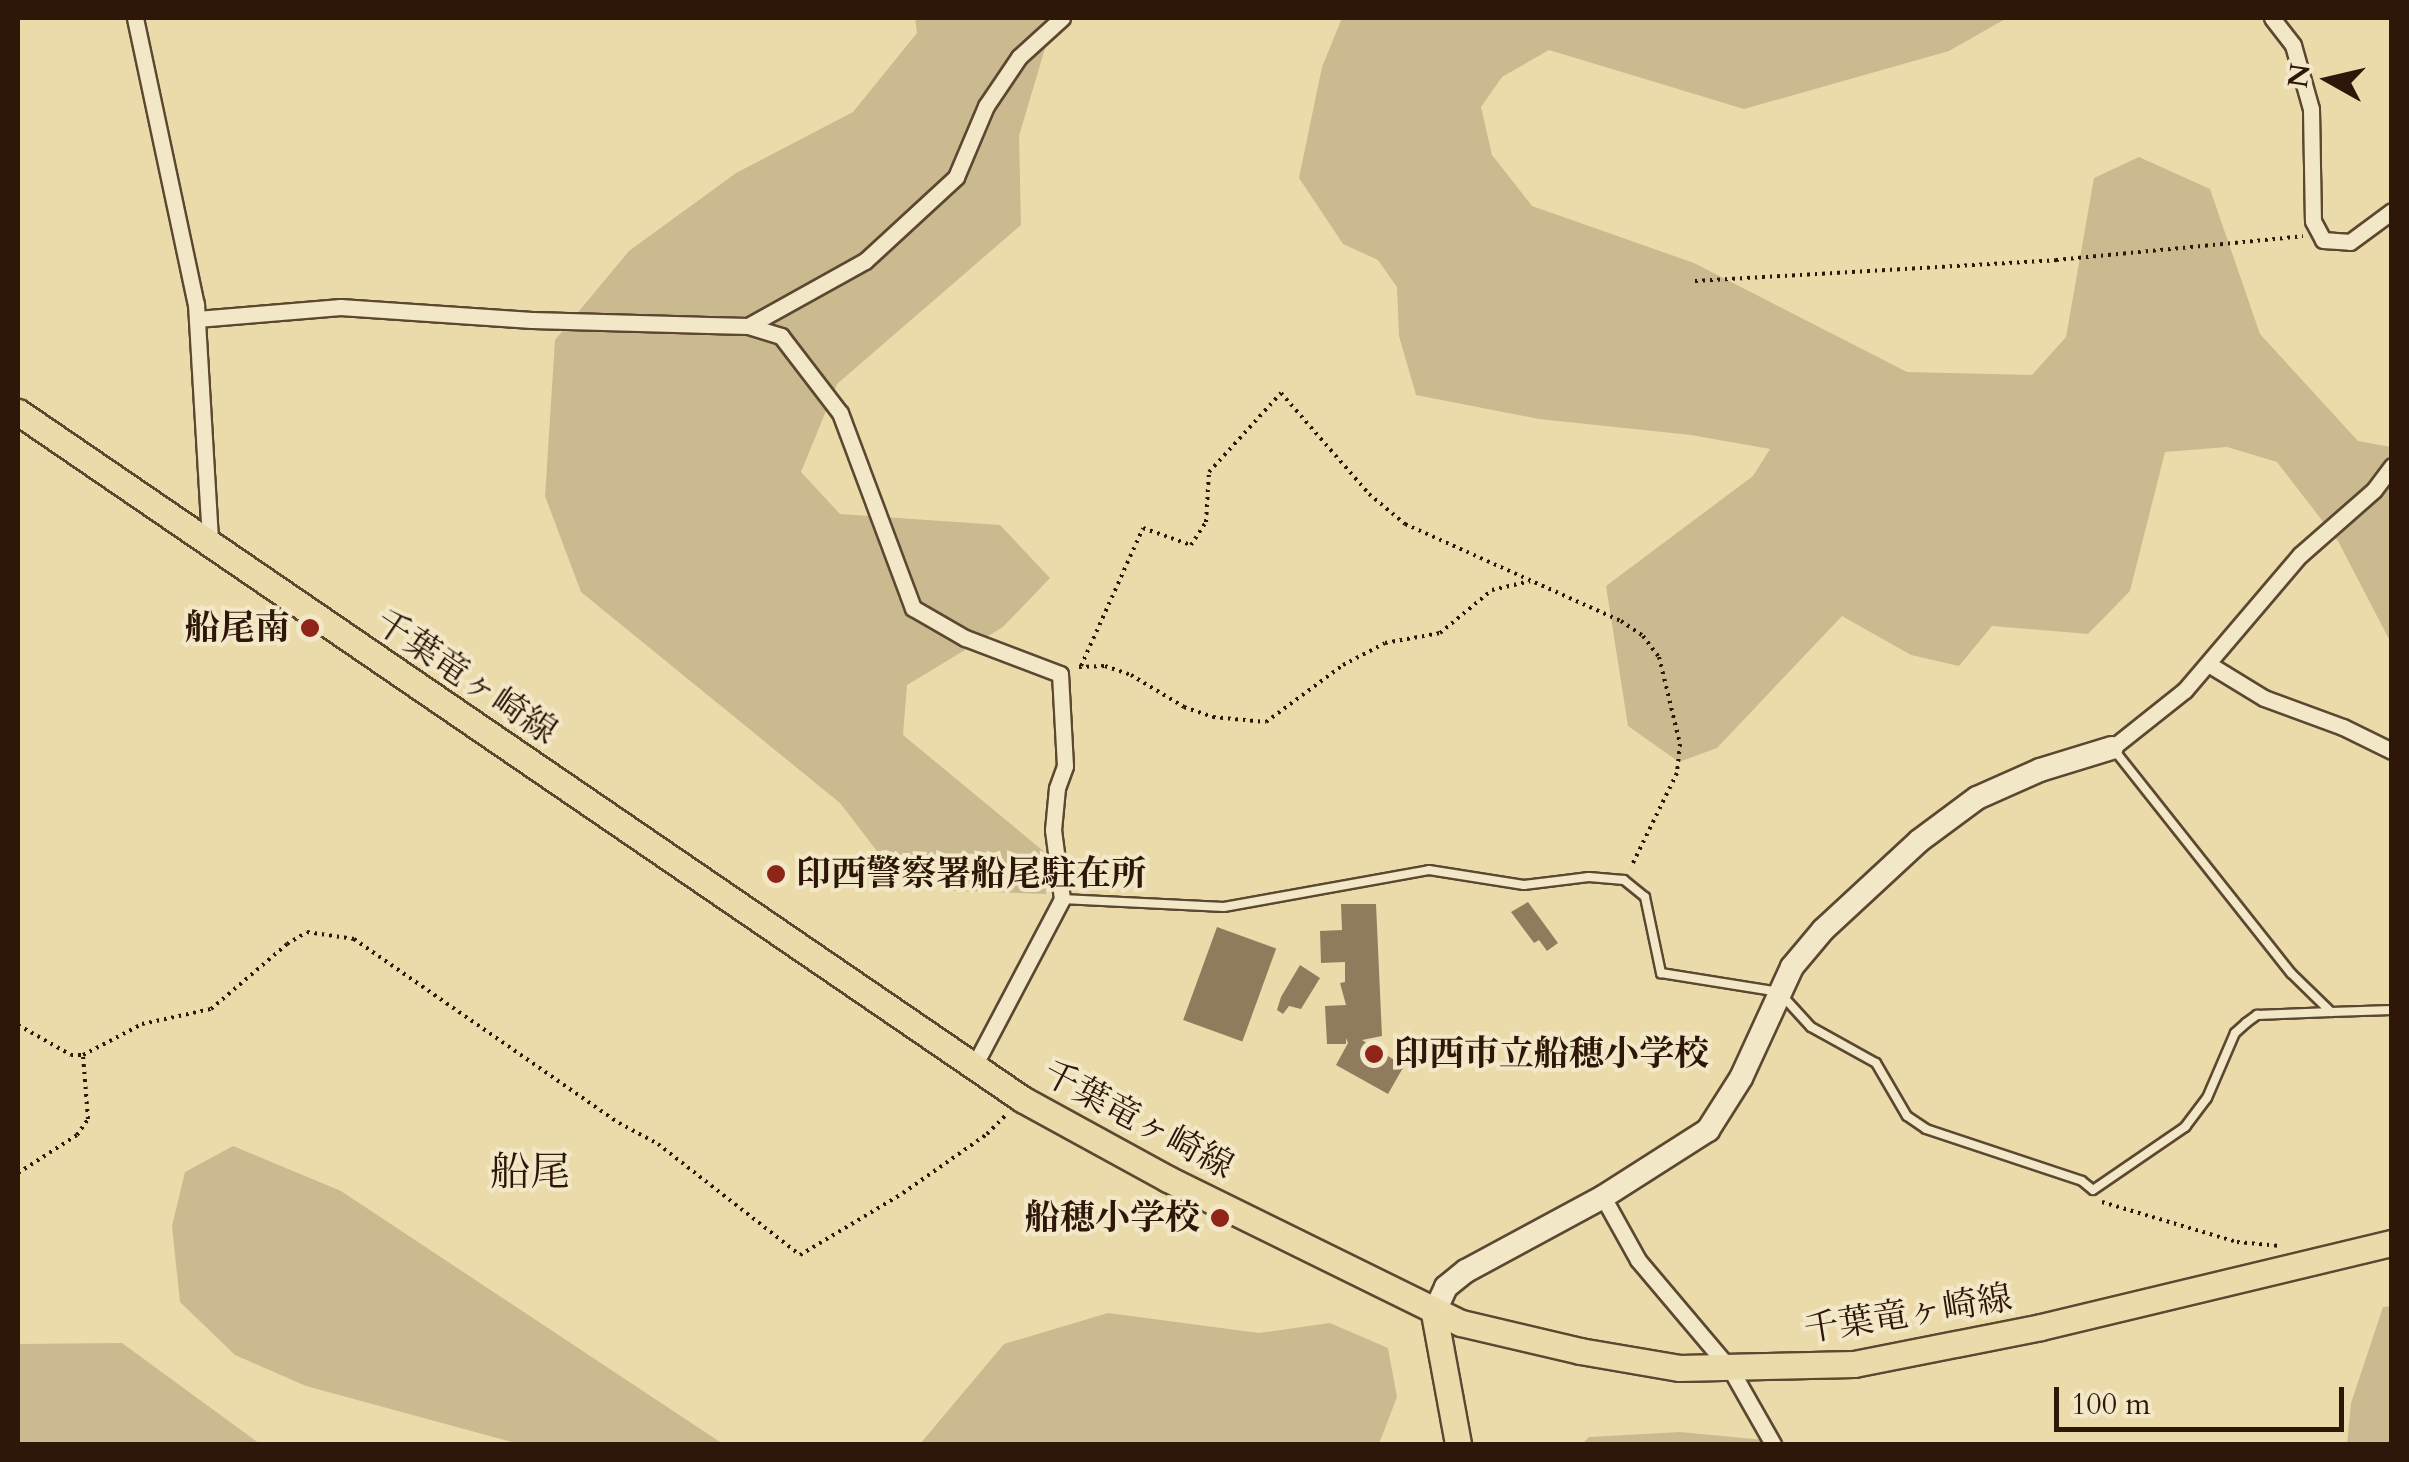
<!DOCTYPE html>
<html>
<head>
<meta charset="utf-8">
<style>
	body { margin:0 }
	#map { position:relative; width:2409px; height:1462px; overflow:hidden; background:#ebdbab; font-family:Cardo,"Noto Serif JP",serif }
	div>[style] { position:absolute }
	[style*='--x'] { left:calc(var(--x)*1px); top:calc(var(--y)*1px); width:calc(var(--w)*1px); rotate:calc(var(--a)*1deg) }
	.green>* { inset:0; background:#cbba8f }
	.building>* { inset:0; background:#907c5d; transform-origin:0 0 }
	.path>* { height:4px; margin-top:-2px; transform-origin:0; background:repeating-linear-gradient(90deg,#2e1608 0 2.5px,transparent 0 7.5px) }
	.roads { filter:drop-shadow(2px 0 #5d4731) drop-shadow(-2px 0 #5d4731) drop-shadow(0 2px #5d4731) drop-shadow(0 -2px #5d4731) }
	.lane>* { height:8px; margin:-4px; padding:0 4px; transform-origin:4px; border-radius:4px; background:#f2e8c8 }
	.street>* { height:15px; margin:-7.5px; padding:0 7.5px; transform-origin:7.5px; border-radius:7.5px; background:#f2e8c8 }
	.secondary>* { height:22px; margin:-11px; padding:0 11px; transform-origin:11px; border-radius:11px; background:#f2e8c8 }
	.primary>* { height:25px; margin:-12.5px; padding:0 12.5px; transform-origin:12.5px; border-radius:12.5px; background:#ebdbab }
	.dots>* { width:28px; height:28px; translate:-50% -50%; box-sizing:border-box; border:5px solid #f2e8c8; border-radius:50% }
	span { translate:-50% -50%; white-space:nowrap; text-align:center; line-height:1.15; -webkit-text-stroke:8px #f2e8c8; paint-order:stroke }
	.poi-label { font-size:35px; color:#2e1608; font-weight:700 }
	.right { translate:-100% -50%; text-align:right }
	.left { translate:0 -50%; text-align:left }
	.street-label { font-size:35px; color:#2e1608 }
	.quarter-label { font-size:40px; color:#2e1608 }
	.frame { position:absolute; inset:0; border:20px solid #2e1608; pointer-events:none }
	.north { position:absolute; left:2279px; top:30px; width:100px; height:100px; -webkit-text-stroke:8px #f2e8c8; paint-order:stroke; rotate:278deg; font-size:28px; font-weight:700; line-height:40px; text-align:center; color:#2e1608 }
	.north::after { content:''; display:block; margin:auto; width:35px; height:45px; background:#2e1608; clip-path:polygon(50% 0,100% 100%,50% 72%,0 100%) }
	.scale { position:absolute; left:2054px; top:1387px; width:290px; height:45px; box-sizing:border-box; border:5px solid #2e1608; border-top:0; padding-left:12px; font-size:30px; line-height:35px; white-space:nowrap; color:#2e1608; -webkit-text-stroke:8px #f2e8c8; paint-order:stroke }
</style>
</head>
<body>
<div id="map">
	<div class="green">
		<div style="clip-path:polygon(915px 18px,1054px 18px,1019px 136px,1021px 225px,837px 384px,801px 472px,840px 514px,1000px 525px,1050px 578px,1003px 627px,907px 685px,903px 735px,1047px 854px,1046px 894px,955px 891px,880px 855px,840px 803px,581px 592px,545px 496px,555px 340px,629px 251px,736px 173px,853px 112px,917px 33px)"></div>
		<div style="clip-path:polygon(1342px 18px,2007px 18px,1949px 51px,1744px 109px,1549px 50px,1502px 77px,1481px 107px,1492px 155px,1532px 206px,1694px 263px,1907px 372px,2032px 375px,2066px 337px,2094px 178px,2139px 157px,2210px 189px,2260px 334px,2358px 441px,2391px 447px,2391px 643px,2338px 541px,2277px 462px,2227px 447px,2165px 452px,2130px 591px,2088px 634px,1992px 626px,1959px 666px,1911px 655px,1842px 616px,1717px 748px,1679px 762px,1628px 726px,1606px 586px,1753px 476px,1770px 449px,1691px 435px,1539px 419px,1416px 395px,1399px 336px,1397px 287px,1378px 260px,1343px 244px,1299px 178px,1322px 67px)"></div>
		<div style="clip-path:polygon(233px 1146px,341px 1191px,723px 1444px,519px 1444px,306px 1386px,235px 1355px,180px 1302px,172px 1226px,185px 1172px)"></div>
		<div style="clip-path:polygon(2391px 1306px,2391px 1444px,2347px 1444px,2351px 1403px,2383px 1307px)"></div>
		<div style="clip-path:polygon(1108px 1313px,1259px 1333px,1330px 1323px,1388px 1348px,1397px 1397px,1379px 1444px,920px 1444px,1004px 1344px)"></div>
		<div style="clip-path:polygon(122px 1343px,260px 1444px,18px 1444px,18px 1344px)"></div>
		<div style="clip-path:polygon(1680px 1432px,1785px 1442px,1788px 1444px,1582px 1444px,1589px 1437px)"></div>
	</div>
	<div class="building">
		<div style="clip-path:polygon(1528px 902px,1558px 943px,1547px 951px,1539px 940px,1534px 943px,1511px 912px)"></div>
		<div style="clip-path:polygon(1341px 904px,1376px 904px,1382px 1036px,1362px 1040px,1404px 1066px,1388px 1094px,1336px 1065px,1348px 1043px,1346px 1038px,1346px 1044px,1327px 1044px,1325px 1006px,1346px 1005px,1340px 983px,1345px 982px,1345px 962px,1321px 963px,1320px 931px,1342px 930px)"></div>
		<div style="left:1217px;top:927px;width:63px;height:99px;rotate:20deg"></div>
		<div style="clip-path:polygon(1300px 965px,1320px 978px,1301px 1009px,1289px 1006px,1283px 1014px,1277px 1010px,1281px 997px)"></div>
	</div>
	<div class="path">
		<div style="--x:1695;--y:281;--w:362;--a:-3.3"></div>
		<div style="--x:2056;--y:260;--w:248;--a:-5.5"></div>
		<div style="--x:1081;--y:666;--w:151;--a:-65.8"></div>
		<div style="--x:1143;--y:528;--w:51;--a:19.5"></div>
		<div style="--x:1191;--y:545;--w:27;--a:-57"></div>
		<div style="--x:1206;--y:522;--w:50;--a:-86.6"></div>
		<div style="--x:1209;--y:472;--w:107;--a:-47.7"></div>
		<div style="--x:1281;--y:393;--w:134;--a:48.9"></div>
		<div style="--x:1369;--y:494;--w:47;--a:39.8"></div>
		<div style="--x:1405;--y:524;--w:237;--a:24.2"></div>
		<div style="--x:1621;--y:621;--w:27;--a:34"></div>
		<div style="--x:1643;--y:636;--w:26;--a:53"></div>
		<div style="--x:1659;--y:657;--w:89;--a:76.4"></div>
		<div style="--x:1680;--y:744;--w:29;--a:96"></div>
		<div style="--x:1677;--y:773;--w:105;--a:116.1"></div>
		<div style="--x:1079;--y:667;--w:26;--a:-2"></div>
		<div style="--x:1105;--y:666;--w:28;--a:19"></div>
		<div style="--x:1131;--y:675;--w:62;--a:31.1"></div>
		<div style="--x:1184;--y:707;--w:31;--a:19"></div>
		<div style="--x:1213;--y:717;--w:53;--a:5.4"></div>
		<div style="--x:1266;--y:722;--w:96;--a:-36.5"></div>
		<div style="--x:1343;--y:665;--w:47;--a:-27.6"></div>
		<div style="--x:1385;--y:643;--w:56;--a:-10.3"></div>
		<div style="--x:1440;--y:633;--w:67;--a:-39.6"></div>
		<div style="--x:1492;--y:590;--w:39;--a:-13"></div>
		<div style="--x:18;--y:1025;--w:61;--a:29.5"></div>
		<div style="--x:71;--y:1055;--w:12;--a:0"></div>
		<div style="--x:83;--y:1055;--w:67;--a:-27.7"></div>
		<div style="--x:142;--y:1024;--w:71;--a:-12.3"></div>
		<div style="--x:211;--y:1009;--w:100;--a:-40.5"></div>
		<div style="--x:287;--y:944;--w:23;--a:-31"></div>
		<div style="--x:307;--y:932;--w:48;--a:8.5"></div>
		<div style="--x:354;--y:939;--w:323;--a:34.8"></div>
		<div style="--x:619;--y:1123;--w:44;--a:28.3"></div>
		<div style="--x:658;--y:1144;--w:180;--a:38"></div>
		<div style="--x:800;--y:1255;--w:120;--a:-31"></div>
		<div style="--x:903;--y:1193;--w:103;--a:-35.1"></div>
		<div style="--x:987;--y:1134;--w:28;--a:-45"></div>
		<div style="--x:18;--y:1173;--w:70;--a:-32.8"></div>
		<div style="--x:77;--y:1135;--w:19;--a:-55"></div>
		<div style="--x:88;--y:1119;--w:64;--a:-94.5"></div>
		<div style="--x:2102;--y:1202;--w:141;--a:16.5"></div>
		<div style="--x:2237;--y:1242;--w:44;--a:5.2"></div>
	</div>
	<div class="roads">
		<div class="lane">
			<div style="--x:2115;--y:751;--w:283;--a:51.6"></div>
			<div style="--x:2291;--y:973;--w:56;--a:44.3"></div>
			<div style="--x:2331;--y:1012;--w:61;--a:-1.9"></div>
			<div style="--x:1062;--y:899;--w:162;--a:2.8"></div>
			<div style="--x:1224;--y:907;--w:208;--a:-10.2"></div>
			<div style="--x:1429;--y:870;--w:96;--a:9"></div>
			<div style="--x:1524;--y:885;--w:65;--a:-7"></div>
			<div style="--x:1589;--y:877;--w:35;--a:5"></div>
			<div style="--x:1624;--y:880;--w:27;--a:39"></div>
			<div style="--x:1645;--y:897;--w:78;--a:78.1"></div>
			<div style="--x:1661;--y:973;--w:120;--a:9.1"></div>
			<div style="--x:1779;--y:992;--w:47;--a:47.6"></div>
			<div style="--x:1811;--y:1027;--w:74;--a:29"></div>
			<div style="--x:1876;--y:1063;--w:61;--a:59.7"></div>
			<div style="--x:1907;--y:1116;--w:23;--a:34"></div>
			<div style="--x:1926;--y:1129;--w:164;--a:18.4"></div>
			<div style="--x:2082;--y:1181;--w:14;--a:39"></div>
			<div style="--x:2093;--y:1190;--w:112;--a:-34.4"></div>
			<div style="--x:2185;--y:1127;--w:36;--a:-53"></div>
			<div style="--x:2207;--y:1098;--w:71;--a:-66.7"></div>
			<div style="--x:2235;--y:1033;--w:15;--a:-42"></div>
			<div style="--x:2246;--y:1023;--w:14;--a:-36"></div>
			<div style="--x:2257;--y:1015;--w:74;--a:-2.3"></div>
		</div>
		<div class="street">
			<div style="--x:135;--y:18;--w:292;--a:78"></div>
			<div style="--x:196;--y:304;--w:239;--a:86.6"></div>
			<div style="--x:2272;--y:18;--w:34;--a:52"></div>
			<div style="--x:2293;--y:45;--w:66;--a:74.3"></div>
			<div style="--x:2311;--y:109;--w:112;--a:89"></div>
			<div style="--x:2313;--y:221;--w:21;--a:62"></div>
			<div style="--x:2323;--y:240;--w:27;--a:4"></div>
			<div style="--x:2350;--y:242;--w:52;--a:-36.4"></div>
			<div style="--x:197;--y:319;--w:144;--a:-4.8"></div>
			<div style="--x:340;--y:307;--w:192;--a:3.9"></div>
			<div style="--x:532;--y:320;--w:216;--a:1.6"></div>
			<div style="--x:2210;--y:665;--w:63;--a:31.4"></div>
			<div style="--x:2264;--y:698;--w:84;--a:20.2"></div>
			<div style="--x:2343;--y:727;--w:55;--a:26.1"></div>
			<div style="--x:2112;--y:748;--w:93;--a:-38.5"></div>
			<div style="--x:2185;--y:690;--w:177;--a:-49.6"></div>
			<div style="--x:2300;--y:555;--w:98;--a:-41.3"></div>
			<div style="--x:2374;--y:490;--w:30;--a:-53"></div>
			<div style="--x:974;--y:1066;--w:189;--a:-62.2"></div>
			<div style="--x:1062;--y:899;--w:70;--a:-97.4"></div>
			<div style="--x:1053;--y:830;--w:42;--a:-84.6"></div>
			<div style="--x:1057;--y:788;--w:23;--a:-70"></div>
			<div style="--x:1065;--y:766;--w:92;--a:-93.1"></div>
			<div style="--x:1060;--y:674;--w:102;--a:-159.2"></div>
			<div style="--x:965;--y:638;--w:60;--a:-150"></div>
			<div style="--x:913;--y:608;--w:208;--a:-110.5"></div>
			<div style="--x:840;--y:413;--w:97;--a:-127.5"></div>
			<div style="--x:781;--y:336;--w:34;--a:-163"></div>
			<div style="--x:748;--y:326;--w:134;--a:-29.1"></div>
			<div style="--x:865;--y:261;--w:124;--a:-42.7"></div>
			<div style="--x:956;--y:177;--w:77;--a:-67.1"></div>
			<div style="--x:986;--y:106;--w:59;--a:-56"></div>
			<div style="--x:1019;--y:57;--w:58;--a:-42.2"></div>
			<div style="--x:1603;--y:1197;--w:72;--a:60.9"></div>
			<div style="--x:1638;--y:1260;--w:144;--a:49.8"></div>
			<div style="--x:1731;--y:1370;--w:85;--a:60.4"></div>
		</div>
		<div class="secondary">
			<div style="--x:1434;--y:1313;--w:29;--a:-65"></div>
			<div style="--x:1446;--y:1287;--w:26;--a:-39"></div>
			<div style="--x:1466;--y:1271;--w:156;--a:-28.4"></div>
			<div style="--x:1603;--y:1197;--w:125;--a:-32.5"></div>
			<div style="--x:1708;--y:1130;--w:62;--a:-57.6"></div>
			<div style="--x:1741;--y:1078;--w:122;--a:-65.3"></div>
			<div style="--x:1792;--y:967;--w:48;--a:-50"></div>
			<div style="--x:1823;--y:930;--w:131;--a:-42.8"></div>
			<div style="--x:1919;--y:841;--w:72;--a:-36.6"></div>
			<div style="--x:1977;--y:798;--w:69;--a:-24"></div>
			<div style="--x:2040;--y:770;--w:75;--a:-17"></div>
		</div>
		<div class="primary">
			<div style="--x:18;--y:412;--w:1217;--a:34.38"></div>
			<div style="--x:1022;--y:1099;--w:166;--a:28.7"></div>
			<div style="--x:1168;--y:1179;--w:326;--a:26.2"></div>
			<div style="--x:1461;--y:1323;--w:122;--a:13.2"></div>
			<div style="--x:1580;--y:1351;--w:100;--a:9.7"></div>
			<div style="--x:1679;--y:1368;--w:175;--a:-1.3"></div>
			<div style="--x:1854;--y:1364;--w:191;--a:-11.2"></div>
			<div style="--x:2041;--y:1327;--w:361;--a:-13.5"></div>
			<div style="--x:1434;--y:1313;--w:133;--a:79.6"></div>
		</div>
	</div>
	<div class="dots">
		<div style="left:310px;top:628px;background:#8f2418"></div>
		<div style="left:776px;top:874px;background:#8f2418"></div>
		<div style="left:1374px;top:1054px;background:#8f2418"></div>
		<div style="left:1220px;top:1218px;background:#8f2418"></div>
	</div>
	<div class="poi-label">
		<span class="right" style="left:290px;top:628px">船尾南</span>
		<span class="left" style="left:796px;top:874px">印西警察署船尾駐在所</span>
		<span class="left" style="left:1394px;top:1054px">印西市立船穂小学校</span>
		<span class="right" style="left:1200px;top:1218px">船穂小学校</span>
	</div>
	<div class="street-label">
		<span style="left:466px;top:677px;rotate:34deg">千葉竜ヶ崎線</span>
		<span style="left:1138px;top:1120px;rotate:28deg">千葉竜ヶ崎線</span>
		<span style="left:1908px;top:1314px;rotate:-9deg">千葉竜ヶ崎線</span>
	</div>
	<div class="quarter-label">
		<span style="left:530px;top:1173px">船尾</span>
	</div>
	<div class="frame"></div>
	<div class="north">N</div>
	<div class="scale">100 m</div>
</div>
</body>
</html>
